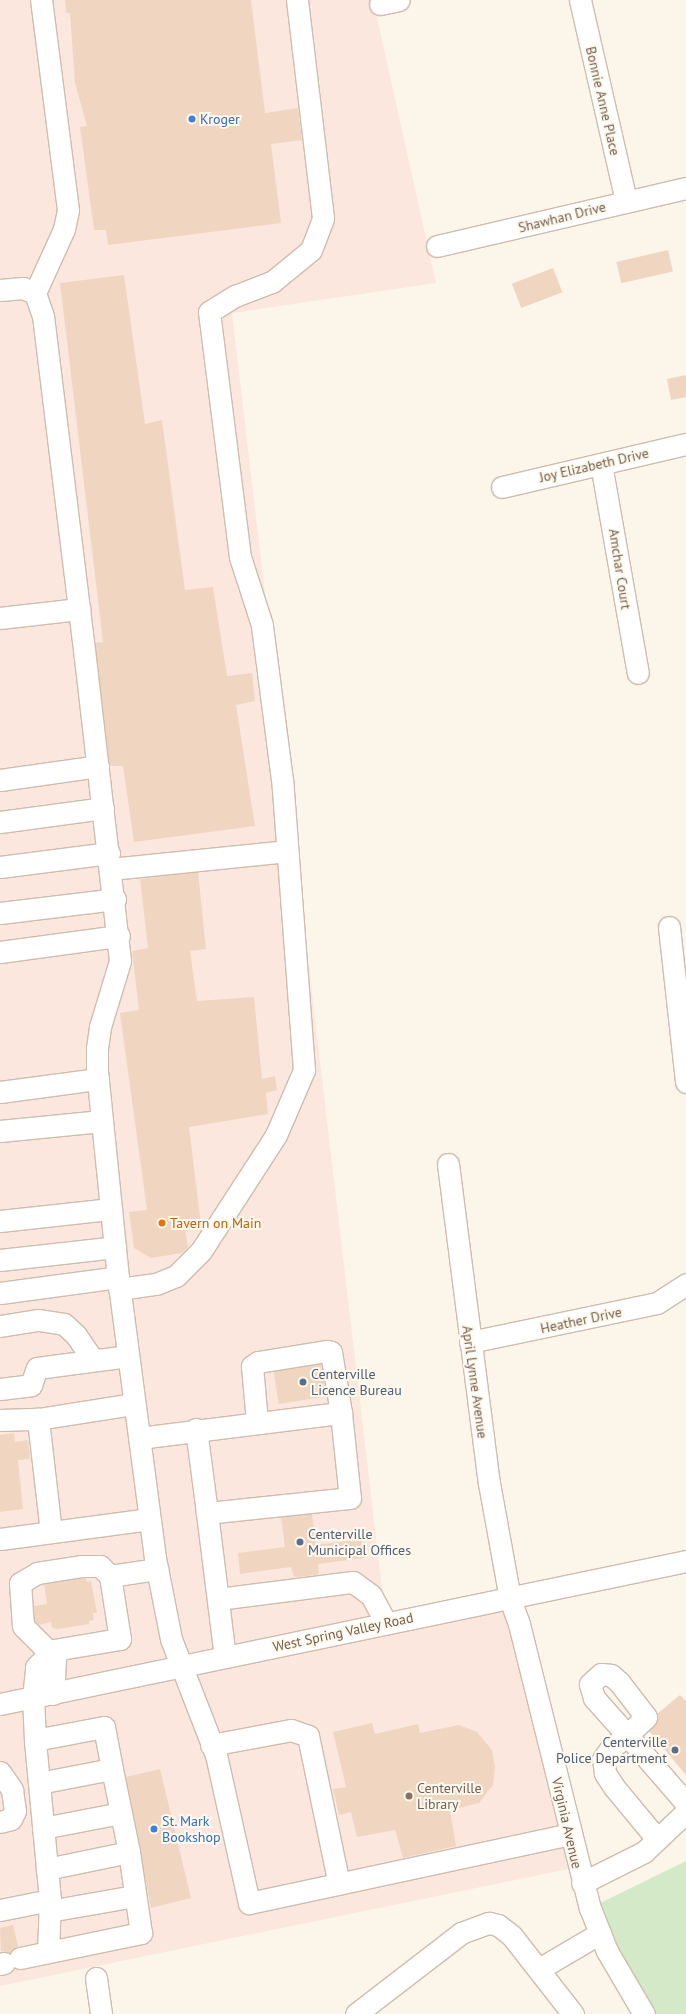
<!DOCTYPE html>
<html>
<head>
<meta charset="utf-8">
<style>
	body { margin:0 }
	#map { position:relative; width:686px; height:2014px; overflow:hidden; background:#fcf5e9; font-family:"PT Sans",sans-serif }
	div>[style] { position:absolute }
	[style*='--x'] { left:calc(var(--x)*1px); top:calc(var(--y)*1px); width:calc(var(--w)*1px); rotate:calc(var(--a)*1deg) }
	.commercial>* { inset:0; background:#fbe7dd }
	.green>* { inset:0; background:#d4e9c7 }
	.building>* { inset:0; background:#f0d6c1; transform-origin:0 0 }
	.roads { filter:drop-shadow(1px 0 #cebdaf) drop-shadow(-1px 0 #cebdaf) drop-shadow(0 1px #cebdaf) drop-shadow(0 -1px #cebdaf) }
	.minor>* { height:21px; margin:-10.5px; padding:0 10.5px; transform-origin:10.5px; border-radius:10.5px; background:#fff }
	.dots>* { width:11px; height:11px; translate:-50% -50%; box-sizing:border-box; border:2px solid #fef9ef; border-radius:50% }
	span { translate:-50% -50%; white-space:nowrap; text-align:center; line-height:1.15; -webkit-text-stroke:4px #fef9ef; paint-order:stroke }
	.street-label { font-size:14px; color:#755d4d }
	.shop-label { font-size:14px; color:#366cbe }
	.left { translate:0 -50%; text-align:left }
	.food-label { font-size:14px; color:#c56008 }
	.service-label { font-size:14px; color:#4e5e75 }
	.right { translate:-100% -50%; text-align:right }
	.education-label { font-size:14px; color:#785e54 }
</style>
</head>
<body>
<div id="map">
	<div class="commercial">
		<div style="clip-path:polygon(0 0,373px 0,436px 283px,232px 313px,386px 1623px,510px 1599px,578px 1867px,0 1986px)"></div>
	</div>
	<div class="green">
		<div style="clip-path:polygon(686px 1861px,686px 2014px,644px 2014px,590px 1908px)"></div>
	</div>
	<div class="building">
		<div style="clip-path:polygon(65px 0,251px 0,265px 113px,298px 108px,302px 140px,271px 144px,281px 223px,108px 245px,106px 230px,94px 230px,80px 127px,87px 126px,75px 83px,70px 13px,66px 13px)"></div>
		<div style="left:668px;top:250px;width:22px;height:53px;rotate:77deg"></div>
		<div style="left:553px;top:268px;width:26px;height:44px;rotate:69deg"></div>
		<div style="clip-path:polygon(124px 275px,145px 424px,162px 420px,185px 590px,213px 587px,227px 676px,252px 673px,255px 701px,236px 705px,255px 826px,134px 842px,123px 766px,110px 766px,109px 762px,95px 643px,103px 642px,60px 283px)"></div>
		<div style="clip-path:polygon(686px 375px,686px 397px,671px 400px,667px 379px)"></div>
		<div style="clip-path:polygon(198px 872px,206px 949px,190px 951px,197px 1001px,254px 997px,262px 1079px,275px 1076px,277px 1090px,266px 1093px,268px 1114px,189px 1127px,201px 1225px,185px 1229px,188px 1247px,182px 1253px,151px 1258px,134px 1248px,129px 1212px,147px 1210px,120px 1013px,139px 1010px,132px 951px,148px 948px,140px 879px)"></div>
		<div style="left:321px;top:1364px;width:33px;height:48px;rotate:81deg"></div>
		<div style="clip-path:polygon(14px 1433px,15px 1442px,28px 1440px,30px 1459px,18px 1460px,23px 1509px,0 1512px,0 1435px)"></div>
		<div style="clip-path:polygon(312px 1514px,316px 1545px,362px 1539px,364px 1558px,318px 1564px,319px 1574px,308px 1576px,294px 1577px,291px 1567px,240px 1574px,238px 1553px,285px 1547px,281px 1517px)"></div>
		<div style="clip-path:polygon(86px 1578px,87px 1582px,91px 1581px,97px 1613px,93px 1613px,94px 1620px,89px 1621px,89px 1624px,58px 1629px,52px 1628px,51px 1622px,39px 1625px,35px 1621px,34px 1606px,47px 1604px,44px 1584px)"></div>
		<div style="clip-path:polygon(680px 1695px,686px 1701px,686px 1775px,649px 1731px,657px 1721px,657px 1714px)"></div>
		<div style="clip-path:polygon(372px 1723px,375px 1734px,418px 1724px,420px 1733px,459px 1725px,477px 1732px,492px 1750px,495px 1767px,493px 1785px,479px 1803px,450px 1810px,456px 1846px,403px 1858px,395px 1830px,357px 1837px,351px 1812px,339px 1815px,333px 1789px,346px 1787px,333px 1732px)"></div>
		<div style="clip-path:polygon(160px 1769px,191px 1898px,151px 1908px,126px 1777px)"></div>
		<div style="clip-path:polygon(13px 1925px,18px 1946px,10px 1953px,1px 1951px,0 1928px)"></div>
	</div>
	<div class="roads">
		<div class="minor">
			<div style="--x:580;--y:0;--w:206;--a:77.1"></div>
			<div style="--x:380;--y:4;--w:19;--a:-12"></div>
			<div style="--x:437;--y:246;--w:256;--a:-13.1"></div>
			<div style="--x:0;--y:290;--w:23;--a:-5"></div>
			<div style="--x:23;--y:288;--w:13;--a:23"></div>
			<div style="--x:35;--y:293;--w:24;--a:71"></div>
			<div style="--x:43;--y:316;--w:327;--a:83"></div>
			<div style="--x:83;--y:641;--w:322;--a:83.4"></div>
			<div style="--x:120;--y:961;--w:69;--a:106.9"></div>
			<div style="--x:100;--y:1027;--w:21;--a:98"></div>
			<div style="--x:97;--y:1048;--w:23;--a:90"></div>
			<div style="--x:97;--y:1071;--w:207;--a:84.2"></div>
			<div style="--x:118;--y:1277;--w:283;--a:82.5"></div>
			<div style="--x:155;--y:1558;--w:83;--a:78.8"></div>
			<div style="--x:171;--y:1639;--w:124;--a:68.8"></div>
			<div style="--x:216;--y:1755;--w:152;--a:77.4"></div>
			<div style="--x:249;--y:1903;--w:329;--a:-12.1"></div>
			<div style="--x:35;--y:293;--w:70;--a:-65.6"></div>
			<div style="--x:64;--y:229;--w:19;--a:-78"></div>
			<div style="--x:68;--y:210;--w:212;--a:-97.3"></div>
			<div style="--x:601;--y:464;--w:212;--a:80"></div>
			<div style="--x:502;--y:487;--w:189;--a:-13.2"></div>
			<div style="--x:0;--y:618;--w:80;--a:-6.5"></div>
			<div style="--x:0;--y:780;--w:99;--a:-8.1"></div>
			<div style="--x:0;--y:822;--w:104;--a:-7.7"></div>
			<div style="--x:0;--y:867;--w:110;--a:-7.3"></div>
			<div style="--x:111;--y:869;--w:177;--a:-5.8"></div>
			<div style="--x:0;--y:913;--w:116;--a:-6.9"></div>
			<div style="--x:669;--y:927;--w:156;--a:83.7"></div>
			<div style="--x:0;--y:952;--w:120;--a:-7.7"></div>
			<div style="--x:0;--y:1092;--w:99;--a:-7.6"></div>
			<div style="--x:0;--y:1131;--w:102;--a:-5.6"></div>
			<div style="--x:448;--y:1164;--w:322;--a:82.7"></div>
			<div style="--x:489;--y:1483;--w:118;--a:79.7"></div>
			<div style="--x:510;--y:1599;--w:27;--a:70"></div>
			<div style="--x:519;--y:1624;--w:293;--a:76"></div>
			<div style="--x:590;--y:1908;--w:46;--a:68.4"></div>
			<div style="--x:607;--y:1951;--w:73;--a:59.6"></div>
			<div style="--x:0;--y:1221;--w:112;--a:-6.2"></div>
			<div style="--x:0;--y:1260;--w:116;--a:-6.4"></div>
			<div style="--x:119;--y:1289;--w:37;--a:-8"></div>
			<div style="--x:156;--y:1284;--w:22;--a:-22"></div>
			<div style="--x:176;--y:1276;--w:35;--a:-45"></div>
			<div style="--x:201;--y:1251;--w:138;--a:-57.1"></div>
			<div style="--x:276;--y:1135;--w:71;--a:-66.7"></div>
			<div style="--x:304;--y:1070;--w:291;--a:-94.3"></div>
			<div style="--x:282;--y:780;--w:156;--a:-97.4"></div>
			<div style="--x:262;--y:625;--w:71;--a:-107.9"></div>
			<div style="--x:240;--y:557;--w:247;--a:-97.2"></div>
			<div style="--x:209;--y:312;--w:31;--a:-32"></div>
			<div style="--x:235;--y:296;--w:40;--a:-21"></div>
			<div style="--x:272;--y:282;--w:50;--a:-39.4"></div>
			<div style="--x:311;--y:250;--w:34;--a:-69"></div>
			<div style="--x:323;--y:218;--w:220;--a:-96.8"></div>
			<div style="--x:0;--y:1293;--w:119;--a:-7.7"></div>
			<div style="--x:0;--y:1326;--w:39;--a:-9"></div>
			<div style="--x:39;--y:1320;--w:25;--a:9"></div>
			<div style="--x:64;--y:1324;--w:16;--a:43"></div>
			<div style="--x:76;--y:1335;--w:30;--a:56"></div>
			<div style="--x:470;--y:1342;--w:191;--a:-11.8"></div>
			<div style="--x:657;--y:1303;--w:35;--a:-33"></div>
			<div style="--x:0;--y:1389;--w:31;--a:-7"></div>
			<div style="--x:31;--y:1385;--w:18;--a:-71"></div>
			<div style="--x:37;--y:1368;--w:92;--a:-7.5"></div>
			<div style="--x:0;--y:1420;--w:38;--a:-2"></div>
			<div style="--x:257;--y:1422;--w:56;--a:-95.1"></div>
			<div style="--x:252;--y:1366;--w:7;--a:-34"></div>
			<div style="--x:258;--y:1362;--w:70;--a:-9.1"></div>
			<div style="--x:327;--y:1351;--w:4;--a:14"></div>
			<div style="--x:331;--y:1352;--w:62;--a:80.7"></div>
			<div style="--x:196;--y:1429;--w:85;--a:82.5"></div>
			<div style="--x:139;--y:1438;--w:204;--a:-7.1"></div>
			<div style="--x:341;--y:1413;--w:85;--a:84"></div>
			<div style="--x:350;--y:1498;--w:144;--a:174"></div>
			<div style="--x:207;--y:1513;--w:145;--a:82.9"></div>
			<div style="--x:51;--y:1532;--w:114;--a:-96.6"></div>
			<div style="--x:38;--y:1419;--w:97;--a:-8.9"></div>
			<div style="--x:0;--y:1539;--w:151;--a:-7.6"></div>
			<div style="--x:218;--y:1599;--w:136;--a:-7.2"></div>
			<div style="--x:353;--y:1582;--w:22;--a:36"></div>
			<div style="--x:371;--y:1595;--w:32;--a:62"></div>
			<div style="--x:48;--y:1651;--w:35;--a:-135"></div>
			<div style="--x:23;--y:1626;--w:43;--a:-94"></div>
			<div style="--x:20;--y:1583;--w:20;--a:-30"></div>
			<div style="--x:37;--y:1573;--w:46;--a:-8.8"></div>
			<div style="--x:82;--y:1566;--w:18;--a:0"></div>
			<div style="--x:100;--y:1566;--w:14;--a:45"></div>
			<div style="--x:47;--y:1656;--w:9;--a:21"></div>
			<div style="--x:55;--y:1659;--w:35;--a:93"></div>
			<div style="--x:0;--y:1704;--w:701;--a:-11.77"></div>
			<div style="--x:35;--y:1740;--w:70;--a:-10.7"></div>
			<div style="--x:104;--y:1727;--w:43;--a:79.2"></div>
			<div style="--x:211;--y:1745;--w:81;--a:-10.6"></div>
			<div style="--x:291;--y:1730;--w:18;--a:19"></div>
			<div style="--x:308;--y:1736;--w:151;--a:78.2"></div>
			<div style="--x:0;--y:1772;--w:22;--a:56"></div>
			<div style="--x:12;--y:1790;--w:21;--a:82"></div>
			<div style="--x:15;--y:1811;--w:9;--a:117"></div>
			<div style="--x:11;--y:1819;--w:11;--a:165"></div>
			<div style="--x:39;--y:1783;--w:74;--a:-10.9"></div>
			<div style="--x:112;--y:1769;--w:85;--a:78.4"></div>
			<div style="--x:129;--y:1852;--w:84;--a:168.3"></div>
			<div style="--x:43;--y:1828;--w:79;--a:-10.9"></div>
			<div style="--x:657;--y:1839;--w:67;--a:-129.6"></div>
			<div style="--x:614;--y:1787;--w:17;--a:-123"></div>
			<div style="--x:605;--y:1773;--w:14;--a:-98"></div>
			<div style="--x:603;--y:1759;--w:12;--a:-55"></div>
			<div style="--x:610;--y:1749;--w:22;--a:-39"></div>
			<div style="--x:627;--y:1735;--w:26;--a:-43"></div>
			<div style="--x:646;--y:1717;--w:44;--a:-127.6"></div>
			<div style="--x:619;--y:1682;--w:11;--a:-139"></div>
			<div style="--x:611;--y:1675;--w:10;--a:-174"></div>
			<div style="--x:601;--y:1674;--w:15;--a:138"></div>
			<div style="--x:590;--y:1684;--w:15;--a:74"></div>
			<div style="--x:594;--y:1698;--w:50;--a:48.3"></div>
			<div style="--x:627;--y:1735;--w:90;--a:49.1"></div>
			<div style="--x:582;--y:1883;--w:69;--a:-26.6"></div>
			<div style="--x:644;--y:1852;--w:58;--a:-43.6"></div>
			<div style="--x:0;--y:1910;--w:51;--a:-11.3"></div>
			<div style="--x:50;--y:1900;--w:161;--a:-95.4"></div>
			<div style="--x:35;--y:1740;--w:42;--a:-92.7"></div>
			<div style="--x:33;--y:1698;--w:31;--a:-84"></div>
			<div style="--x:36;--y:1667;--w:16;--a:-45"></div>
			<div style="--x:47;--y:1656;--w:5;--a:-79"></div>
			<div style="--x:48;--y:1651;--w:73;--a:-9.5"></div>
			<div style="--x:120;--y:1639;--w:64;--a:-99"></div>
			<div style="--x:110;--y:1576;--w:48;--a:-8.5"></div>
			<div style="--x:49;--y:1911;--w:86;--a:-10"></div>
			<div style="--x:48;--y:1952;--w:52;--a:-87.8"></div>
			<div style="--x:20;--y:1958;--w:124;--a:-11.7"></div>
			<div style="--x:141;--y:1933;--w:82;--a:-98.4"></div>
			<div style="--x:0;--y:1964;--w:4;--a:-14"></div>
			<div style="--x:539;--y:1969;--w:71;--a:-30.5"></div>
			<div style="--x:96;--y:1978;--w:36;--a:82"></div>
			<div style="--x:356;--y:2014;--w:133;--a:-37.6"></div>
			<div style="--x:461;--y:1933;--w:30;--a:-20"></div>
			<div style="--x:489;--y:1923;--w:9;--a:13"></div>
			<div style="--x:498;--y:1925;--w:18;--a:38"></div>
			<div style="--x:512;--y:1936;--w:99;--a:52"></div>
		</div>
	</div>
	<div class="dots">
		<div style="left:192px;top:119px;background:#3f7fe0"></div>
		<div style="left:162px;top:1223px;background:#e8710a"></div>
		<div style="left:303px;top:1382px;background:#5c6f8a"></div>
		<div style="left:300px;top:1542px;background:#5c6f8a"></div>
		<div style="left:675px;top:1750px;background:#5c6f8a"></div>
		<div style="left:409px;top:1796px;background:#8d6e63"></div>
		<div style="left:154px;top:1829px;background:#3f7fe0"></div>
	</div>
	<div class="street-label">
		<span style="left:603px;top:101px;rotate:77deg">Bonnie Anne Place</span>
		<span style="left:562px;top:217px;rotate:-14deg">Shawhan Drive</span>
		<span style="left:594px;top:465px;rotate:-13deg">Joy Elizabeth Drive</span>
		<span style="left:620px;top:569px;rotate:81deg">Amchar Court</span>
		<span style="left:581px;top:1320px;rotate:-12deg">Heather Drive</span>
		<span style="left:475px;top:1382px;rotate:82deg">April Lynne Avenue</span>
		<span style="left:343px;top:1632px;rotate:-12deg">West Spring Valley Road</span>
		<span style="left:567px;top:1823px;rotate:77deg">Virginia Avenue</span>
	</div>
	<div class="shop-label">
		<span class="left" style="left:200px;top:119px">Kroger</span>
		<span class="left" style="left:162px;top:1829px">St. Mark<br>Bookshop</span>
	</div>
	<div class="food-label">
		<span class="left" style="left:170px;top:1223px">Tavern on Main</span>
	</div>
	<div class="service-label">
		<span class="left" style="left:311px;top:1382px">Centerville<br>Licence Bureau</span>
		<span class="left" style="left:308px;top:1542px">Centerville<br>Municipal Offices</span>
		<span class="right" style="left:667px;top:1750px">Centerville<br>Police Department</span>
	</div>
	<div class="education-label">
		<span class="left" style="left:417px;top:1796px">Centerville<br>Library</span>
	</div>
</div>
</body>
</html>
